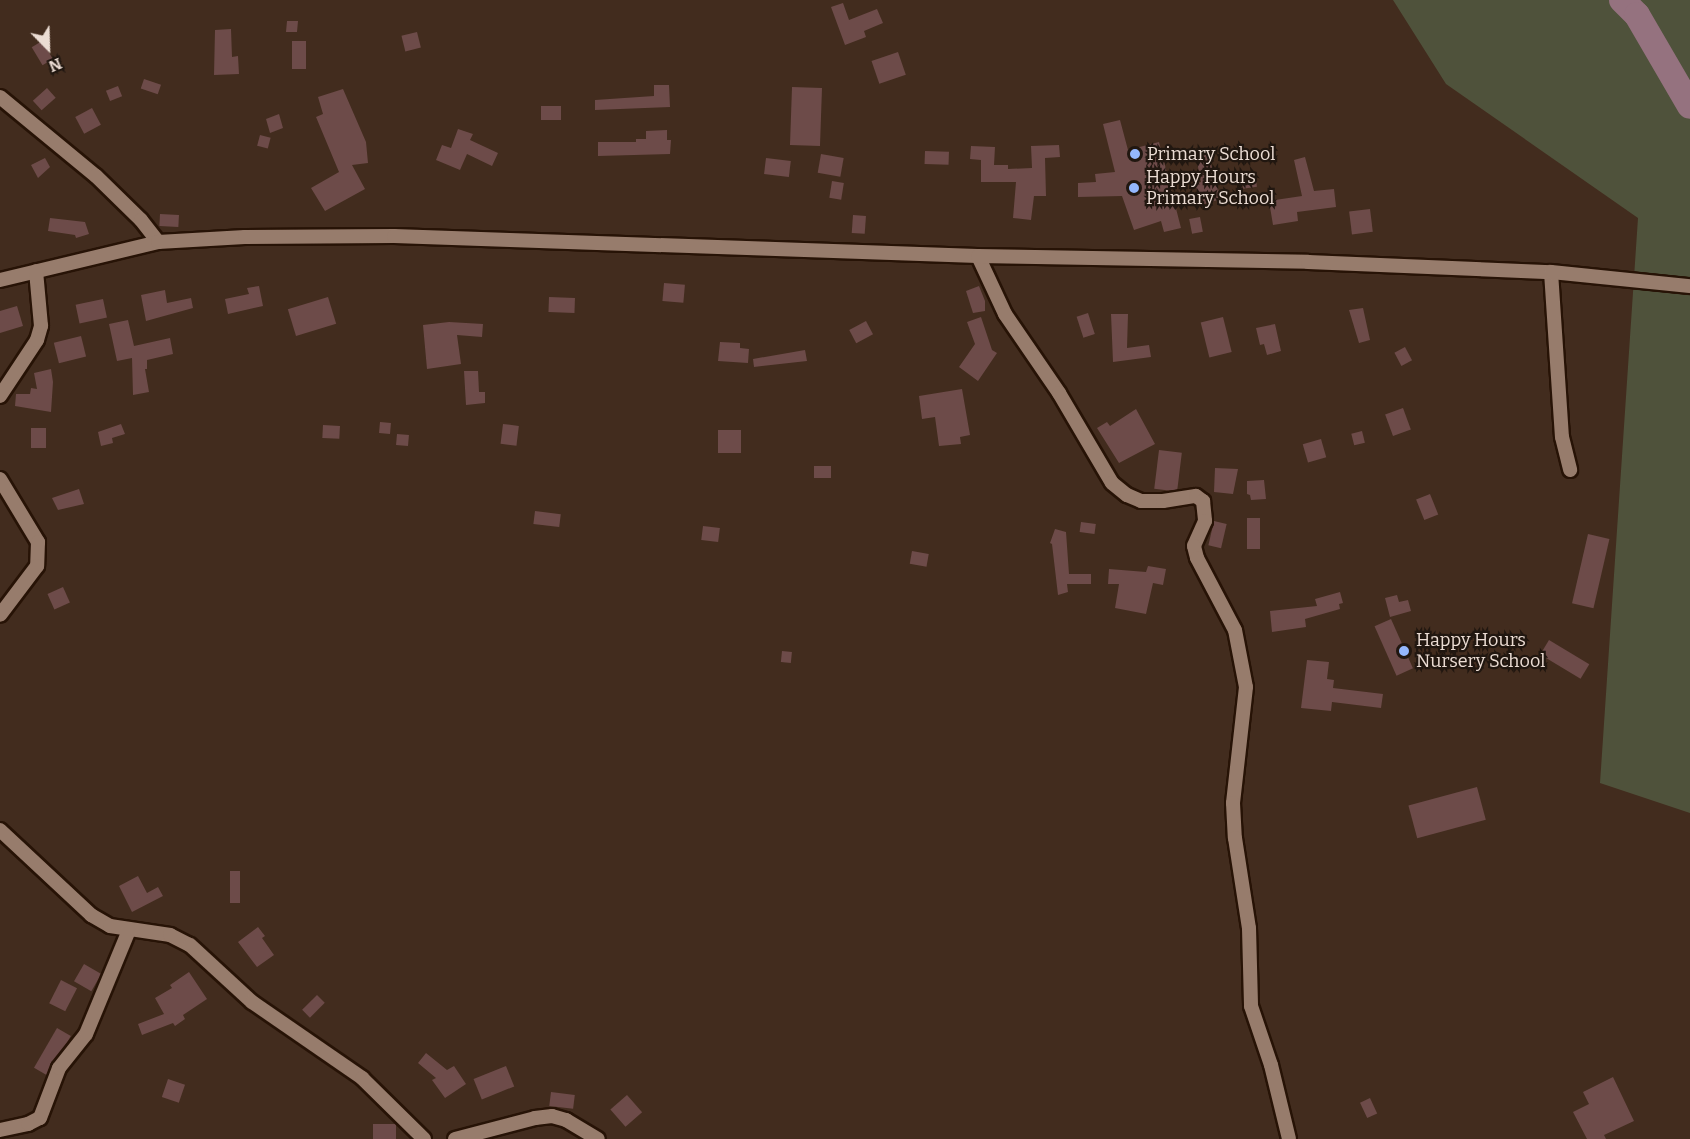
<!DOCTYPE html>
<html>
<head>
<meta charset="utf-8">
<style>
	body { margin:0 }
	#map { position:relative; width:1690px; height:1139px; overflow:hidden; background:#422c1e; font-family:Bitter,serif }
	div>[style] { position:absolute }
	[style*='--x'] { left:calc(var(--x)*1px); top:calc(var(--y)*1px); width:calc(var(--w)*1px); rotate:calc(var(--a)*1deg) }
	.green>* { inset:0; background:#4f523b }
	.river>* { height:26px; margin:-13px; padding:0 13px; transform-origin:13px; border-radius:13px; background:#95727f }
	.building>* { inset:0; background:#6d4b49; transform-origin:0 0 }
	.roads { filter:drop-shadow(2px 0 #271306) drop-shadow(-2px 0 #271306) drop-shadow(0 2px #271306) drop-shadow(0 -2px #271306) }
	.minor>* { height:14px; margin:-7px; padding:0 7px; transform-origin:7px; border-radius:7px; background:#977c6c }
	.dots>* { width:16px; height:16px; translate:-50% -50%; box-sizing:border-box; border:3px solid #211710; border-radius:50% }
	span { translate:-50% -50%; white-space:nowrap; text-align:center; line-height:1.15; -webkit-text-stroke:4.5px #211710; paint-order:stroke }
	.poi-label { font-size:18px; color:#ebdcd3 }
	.left { translate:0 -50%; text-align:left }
	.north { position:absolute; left:18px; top:18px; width:60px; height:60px; -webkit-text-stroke:4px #211710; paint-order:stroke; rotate:157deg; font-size:16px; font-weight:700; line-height:24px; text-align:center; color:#ebdcd3 }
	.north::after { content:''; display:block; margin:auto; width:21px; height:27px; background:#ebdcd3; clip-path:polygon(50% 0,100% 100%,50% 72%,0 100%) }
</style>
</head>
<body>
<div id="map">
	<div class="green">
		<div style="clip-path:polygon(1393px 0,1690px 0,1690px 813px,1600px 783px,1638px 218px,1446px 84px)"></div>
	</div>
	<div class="river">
		<div style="--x:1622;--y:0;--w:21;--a:45"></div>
		<div style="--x:1637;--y:15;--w:105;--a:59.8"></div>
	</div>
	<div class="building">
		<div style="clip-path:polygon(843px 3px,849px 20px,877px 9px,883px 23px,864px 31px,866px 37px,845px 45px,831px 7px)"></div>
		<div style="clip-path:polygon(287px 21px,298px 21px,297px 32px,286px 32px)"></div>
		<div style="clip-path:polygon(231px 29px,232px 57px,238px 56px,239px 74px,214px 75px,215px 30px)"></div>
		<div style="left:417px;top:32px;width:16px;height:16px;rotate:76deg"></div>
		<div style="left:42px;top:41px;width:21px;height:12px;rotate:59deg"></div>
		<div style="left:292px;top:41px;width:14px;height:28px"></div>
		<div style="left:898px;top:52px;width:24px;height:28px;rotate:71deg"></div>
		<div style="left:144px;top:79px;width:18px;height:10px;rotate:19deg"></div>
		<div style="clip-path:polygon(654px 85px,669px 85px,670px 107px,595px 110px,595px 100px,654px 96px)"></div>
		<div style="left:118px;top:86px;width:11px;height:13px;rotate:68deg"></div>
		<div style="left:47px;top:88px;width:13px;height:19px;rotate:48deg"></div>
		<div style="left:822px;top:88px;width:58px;height:30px;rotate:92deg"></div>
		<div style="clip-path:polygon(343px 89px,366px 142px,368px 163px,352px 165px,365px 189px,325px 211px,311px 188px,339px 172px,316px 117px,323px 114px,318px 97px)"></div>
		<div style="left:561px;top:106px;width:14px;height:20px;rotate:90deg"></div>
		<div style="left:92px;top:108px;width:19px;height:19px;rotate:62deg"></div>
		<div style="clip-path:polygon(279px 114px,283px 128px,270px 133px,266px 119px)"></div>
		<div style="clip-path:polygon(1120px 120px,1128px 150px,1159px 142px,1181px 228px,1164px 232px,1161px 221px,1134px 230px,1122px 196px,1078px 197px,1078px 183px,1096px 182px,1095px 174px,1115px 172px,1103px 124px)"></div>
		<div style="clip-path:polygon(458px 129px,473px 134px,470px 140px,498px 153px,492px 166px,467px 154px,460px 170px,436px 160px,442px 145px,451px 148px)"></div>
		<div style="clip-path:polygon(667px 130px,667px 140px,671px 140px,670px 154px,598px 156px,598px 142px,636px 142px,636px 139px,646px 139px,646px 131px)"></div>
		<div style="left:260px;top:135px;width:11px;height:11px;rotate:15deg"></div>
		<div style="clip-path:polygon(1059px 145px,1060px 157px,1045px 158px,1046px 196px,1034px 196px,1031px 220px,1013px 218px,1016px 182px,981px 182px,981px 160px,970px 159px,971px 146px,995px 147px,994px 165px,1008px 165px,1008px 169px,1032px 168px,1031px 146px)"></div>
		<div style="left:925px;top:151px;width:24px;height:13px;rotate:2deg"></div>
		<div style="left:821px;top:154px;width:23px;height:19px;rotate:10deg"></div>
		<div style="clip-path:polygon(1208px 154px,1221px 199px,1201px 205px,1195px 184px,1201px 182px,1196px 157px)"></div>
		<div style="clip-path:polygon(1305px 157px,1314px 191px,1334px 189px,1336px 207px,1297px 212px,1298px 221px,1273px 225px,1269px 201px,1302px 196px,1294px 160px)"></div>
		<div style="clip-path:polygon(45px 158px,50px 167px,38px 178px,31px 165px)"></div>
		<div style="left:766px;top:158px;width:25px;height:16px;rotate:7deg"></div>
		<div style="left:1255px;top:173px;width:14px;height:14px;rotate:82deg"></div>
		<div style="left:832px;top:181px;width:12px;height:17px;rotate:9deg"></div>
		<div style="left:1370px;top:209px;width:23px;height:21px;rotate:83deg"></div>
		<div style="left:160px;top:214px;width:19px;height:12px;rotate:3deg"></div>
		<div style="left:853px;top:215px;width:13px;height:18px;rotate:4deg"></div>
		<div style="left:1200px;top:217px;width:15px;height:11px;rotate:79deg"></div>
		<div style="clip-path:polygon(50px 218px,85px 222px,89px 234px,76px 238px,75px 235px,48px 231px)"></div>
		<div style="left:664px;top:283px;width:21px;height:18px;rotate:5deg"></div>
		<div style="clip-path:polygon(259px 286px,263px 306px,228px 314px,225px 299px,249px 294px,247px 288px)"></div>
		<div style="clip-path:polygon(979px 286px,985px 301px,985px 311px,973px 313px,966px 291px)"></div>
		<div style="clip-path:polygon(165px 290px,167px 303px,191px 298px,193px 308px,146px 321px,141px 295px)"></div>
		<div style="left:328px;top:297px;width:28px;height:42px;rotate:73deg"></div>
		<div style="left:549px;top:297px;width:26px;height:15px;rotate:2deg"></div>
		<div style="left:103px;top:299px;width:19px;height:28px;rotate:78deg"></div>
		<div style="clip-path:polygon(17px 306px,23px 326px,0 333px,0 311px)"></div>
		<div style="clip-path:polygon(1363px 308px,1370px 340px,1359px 343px,1349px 310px)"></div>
		<div style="left:1088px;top:313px;width:22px;height:12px;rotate:72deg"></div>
		<div style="clip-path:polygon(1111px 314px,1128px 314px,1127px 348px,1149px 345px,1151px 357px,1113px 362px)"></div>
		<div style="clip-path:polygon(981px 317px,992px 350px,997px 353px,978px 381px,959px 367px,975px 344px,967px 322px)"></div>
		<div style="left:1223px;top:317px;width:36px;height:23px;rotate:76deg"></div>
		<div style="clip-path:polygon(128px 320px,134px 346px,170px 338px,173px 354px,147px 360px,147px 369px,145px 369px,149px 392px,133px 395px,132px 358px,117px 361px,109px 324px)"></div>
		<div style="left:866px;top:321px;width:15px;height:19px;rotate:62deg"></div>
		<div style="clip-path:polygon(449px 322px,483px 324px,482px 337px,457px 335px,461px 364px,427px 369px,423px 325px)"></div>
		<div style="clip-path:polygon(1275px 324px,1281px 351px,1267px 355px,1264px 344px,1260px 345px,1256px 328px)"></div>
		<div style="left:81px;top:336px;width:21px;height:28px;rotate:76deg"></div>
		<div style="clip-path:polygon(720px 342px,740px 343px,740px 348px,749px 349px,748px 363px,718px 361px)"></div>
		<div style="left:1405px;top:347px;width:15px;height:12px;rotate:62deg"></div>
		<div style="clip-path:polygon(805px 350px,807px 361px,754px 367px,753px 359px)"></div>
		<div style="clip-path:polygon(51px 369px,53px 382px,51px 412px,15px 406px,16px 394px,30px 394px,31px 388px,37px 389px,34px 373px)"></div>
		<div style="clip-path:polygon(464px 371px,478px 371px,479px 392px,485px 392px,485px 403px,466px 405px)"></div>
		<div style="clip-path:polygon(962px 389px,970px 435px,960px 437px,961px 444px,939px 446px,935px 417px,922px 419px,919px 396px)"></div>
		<div style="left:1403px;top:408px;width:23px;height:19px;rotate:70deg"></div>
		<div style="clip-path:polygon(1136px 409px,1155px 444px,1119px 463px,1097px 428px,1107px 422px,1110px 426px)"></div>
		<div style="left:380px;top:422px;width:11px;height:11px;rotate:5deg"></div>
		<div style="clip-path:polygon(121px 424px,125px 434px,112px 438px,113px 443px,101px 446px,98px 432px)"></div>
		<div style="left:503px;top:424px;width:16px;height:20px;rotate:7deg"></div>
		<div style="left:323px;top:425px;width:17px;height:13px;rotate:3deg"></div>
		<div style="left:31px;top:428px;width:15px;height:20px"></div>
		<div style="left:718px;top:430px;width:23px;height:23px"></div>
		<div style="left:1362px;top:431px;width:12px;height:11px;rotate:76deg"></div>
		<div style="left:397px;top:434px;width:12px;height:11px;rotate:5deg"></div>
		<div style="left:1321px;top:439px;width:19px;height:19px;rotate:74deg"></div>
		<div style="left:1159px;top:450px;width:23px;height:39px;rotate:7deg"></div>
		<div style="left:831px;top:466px;width:12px;height:17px;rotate:90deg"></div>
		<div style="clip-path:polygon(1215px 468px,1238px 469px,1233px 494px,1214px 492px)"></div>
		<div style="clip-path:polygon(1264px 480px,1266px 499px,1251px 500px,1250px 495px,1247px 494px,1247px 481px)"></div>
		<div style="clip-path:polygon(79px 489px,84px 504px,58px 510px,52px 498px)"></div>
		<div style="left:1430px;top:494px;width:22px;height:15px;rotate:68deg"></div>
		<div style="left:535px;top:511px;width:26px;height:13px;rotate:7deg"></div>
		<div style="left:1247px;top:518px;width:13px;height:31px"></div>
		<div style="left:1214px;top:521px;width:13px;height:25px;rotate:13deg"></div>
		<div style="left:1081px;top:522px;width:15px;height:10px;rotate:8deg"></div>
		<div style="left:703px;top:526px;width:17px;height:14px;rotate:7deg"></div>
		<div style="clip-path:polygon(1055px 529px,1066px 532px,1069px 574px,1091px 574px,1091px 584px,1067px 584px,1068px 592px,1058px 595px,1052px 544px,1050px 543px)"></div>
		<div style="left:1588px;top:534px;width:22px;height:71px;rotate:13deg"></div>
		<div style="left:912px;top:551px;width:17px;height:13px;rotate:10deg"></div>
		<div style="clip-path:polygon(1148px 566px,1166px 569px,1163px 585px,1153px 583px,1146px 614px,1115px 608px,1119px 584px,1108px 584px,1109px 569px,1146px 572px)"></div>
		<div style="left:63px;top:587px;width:17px;height:17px;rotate:66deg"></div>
		<div style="clip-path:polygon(1340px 592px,1343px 603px,1339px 604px,1340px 609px,1305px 619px,1306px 627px,1272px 632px,1270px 611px,1317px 606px,1315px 599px)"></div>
		<div style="clip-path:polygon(1397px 595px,1399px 602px,1408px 600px,1411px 611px,1390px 617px,1385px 598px)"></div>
		<div style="left:1391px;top:619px;width:54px;height:18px;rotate:66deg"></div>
		<div style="left:1549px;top:640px;width:47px;height:17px;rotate:31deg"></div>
		<div style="left:782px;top:651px;width:10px;height:11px;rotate:6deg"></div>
		<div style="clip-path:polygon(1307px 660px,1329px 662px,1327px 679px,1334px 680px,1333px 688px,1383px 694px,1381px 708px,1332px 702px,1331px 711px,1301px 708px)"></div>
		<div style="left:1477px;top:787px;width:34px;height:71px;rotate:75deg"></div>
		<div style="left:230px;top:871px;width:10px;height:32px"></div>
		<div style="clip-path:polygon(138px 876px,147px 893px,158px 887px,163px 896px,132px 912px,119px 886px)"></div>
		<div style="clip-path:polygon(258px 927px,265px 936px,262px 938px,274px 955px,257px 967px,238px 942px)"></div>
		<div style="left:84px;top:964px;width:20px;height:20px;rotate:30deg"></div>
		<div style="clip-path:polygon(189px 972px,207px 999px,183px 1015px,185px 1019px,175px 1026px,173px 1023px,142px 1035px,138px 1024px,164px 1014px,155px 998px,172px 988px,170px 985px)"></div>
		<div style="left:61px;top:980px;width:18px;height:26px;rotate:27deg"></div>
		<div style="left:317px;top:995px;width:11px;height:21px;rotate:45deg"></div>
		<div style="left:57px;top:1028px;width:16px;height:46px;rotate:30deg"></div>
		<div style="clip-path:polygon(426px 1053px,447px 1070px,454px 1066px,466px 1084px,445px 1098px,432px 1080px,436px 1078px,418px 1063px)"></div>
		<div style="left:506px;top:1066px;width:22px;height:35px;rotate:68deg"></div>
		<div style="clip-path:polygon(1613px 1077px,1634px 1121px,1604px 1135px,1606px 1139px,1587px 1139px,1573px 1112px,1589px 1104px,1583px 1092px)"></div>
		<div style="left:168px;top:1079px;width:18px;height:19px;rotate:19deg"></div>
		<div style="left:551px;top:1092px;width:24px;height:14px;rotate:7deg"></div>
		<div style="left:627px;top:1095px;width:23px;height:22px;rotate:49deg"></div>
		<div style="left:1370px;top:1098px;width:17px;height:11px;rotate:65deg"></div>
		<div style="left:373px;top:1124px;width:23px;height:15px"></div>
	</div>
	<div class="roads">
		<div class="minor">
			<div style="--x:0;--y:97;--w:124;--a:39.5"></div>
			<div style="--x:96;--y:176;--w:63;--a:44.4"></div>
			<div style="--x:141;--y:220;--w:28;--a:52"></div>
			<div style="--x:978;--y:256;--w:64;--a:65"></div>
			<div style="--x:1005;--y:314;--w:96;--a:55.6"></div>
			<div style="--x:1059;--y:393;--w:104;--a:59.5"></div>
			<div style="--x:1112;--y:483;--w:19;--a:39"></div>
			<div style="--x:1127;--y:495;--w:15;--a:23"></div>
			<div style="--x:1141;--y:501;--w:22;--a:0"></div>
			<div style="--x:1163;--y:501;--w:33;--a:-9"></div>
			<div style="--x:1196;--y:496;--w:9;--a:36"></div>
			<div style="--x:1203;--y:501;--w:20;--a:84"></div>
			<div style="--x:1205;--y:521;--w:27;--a:114"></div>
			<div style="--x:1194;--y:546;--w:12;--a:76"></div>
			<div style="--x:1197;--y:558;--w:81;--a:62.2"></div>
			<div style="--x:1235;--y:630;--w:58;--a:79.1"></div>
			<div style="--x:1246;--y:687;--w:117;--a:96.4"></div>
			<div style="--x:1233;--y:803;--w:35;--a:87"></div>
			<div style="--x:1235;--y:838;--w:91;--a:81.2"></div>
			<div style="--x:1249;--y:928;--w:78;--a:88.5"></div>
			<div style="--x:1251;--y:1006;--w:62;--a:71.3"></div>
			<div style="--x:1271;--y:1065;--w:76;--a:76.3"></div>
			<div style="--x:1551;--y:272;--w:165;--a:86.2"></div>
			<div style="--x:1562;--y:437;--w:34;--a:76"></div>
			<div style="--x:0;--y:280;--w:163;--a:-13.5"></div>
			<div style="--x:158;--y:242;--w:87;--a:-3.3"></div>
			<div style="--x:245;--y:237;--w:149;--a:-0.4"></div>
			<div style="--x:394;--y:236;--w:584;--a:1.96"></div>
			<div style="--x:978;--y:256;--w:330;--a:1"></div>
			<div style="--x:1308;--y:262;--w:243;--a:2.4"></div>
			<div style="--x:1551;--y:272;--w:140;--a:5.8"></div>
			<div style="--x:0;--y:396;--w:67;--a:-56.5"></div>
			<div style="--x:37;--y:340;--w:15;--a:-74"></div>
			<div style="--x:41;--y:326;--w:55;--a:-95.2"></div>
			<div style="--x:0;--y:479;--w:74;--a:58.9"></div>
			<div style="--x:38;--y:542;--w:24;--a:92"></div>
			<div style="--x:37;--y:566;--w:61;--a:127.1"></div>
			<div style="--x:0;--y:830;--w:125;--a:43"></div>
			<div style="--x:91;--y:915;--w:22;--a:30"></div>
			<div style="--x:110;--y:926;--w:61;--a:8.5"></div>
			<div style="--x:170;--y:935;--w:22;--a:27"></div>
			<div style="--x:190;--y:945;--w:84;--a:42.6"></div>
			<div style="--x:252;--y:1002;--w:134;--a:34.6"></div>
			<div style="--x:362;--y:1078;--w:87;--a:44.5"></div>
			<div style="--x:0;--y:1130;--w:29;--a:-12"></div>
			<div style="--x:28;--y:1124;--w:13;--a:-27"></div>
			<div style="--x:40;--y:1118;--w:53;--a:-69.2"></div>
			<div style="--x:59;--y:1068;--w:43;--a:-51.5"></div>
			<div style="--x:86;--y:1034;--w:113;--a:-67.5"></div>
			<div style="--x:455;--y:1139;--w:83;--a:-14.7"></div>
			<div style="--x:535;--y:1118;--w:17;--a:-7"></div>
			<div style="--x:552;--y:1116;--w:15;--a:16"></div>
			<div style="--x:566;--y:1120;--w:37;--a:31"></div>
		</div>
	</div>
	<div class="dots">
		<div style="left:1135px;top:154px;background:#94b7fd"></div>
		<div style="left:1134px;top:188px;background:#94b7fd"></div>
		<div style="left:1404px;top:651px;background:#94b7fd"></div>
	</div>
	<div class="poi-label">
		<span class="left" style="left:1147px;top:154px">Primary School</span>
		<span class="left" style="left:1146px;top:188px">Happy Hours<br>Primary School</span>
		<span class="left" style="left:1416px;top:651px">Happy Hours<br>Nursery School</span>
	</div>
	<div class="north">N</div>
</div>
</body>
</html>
